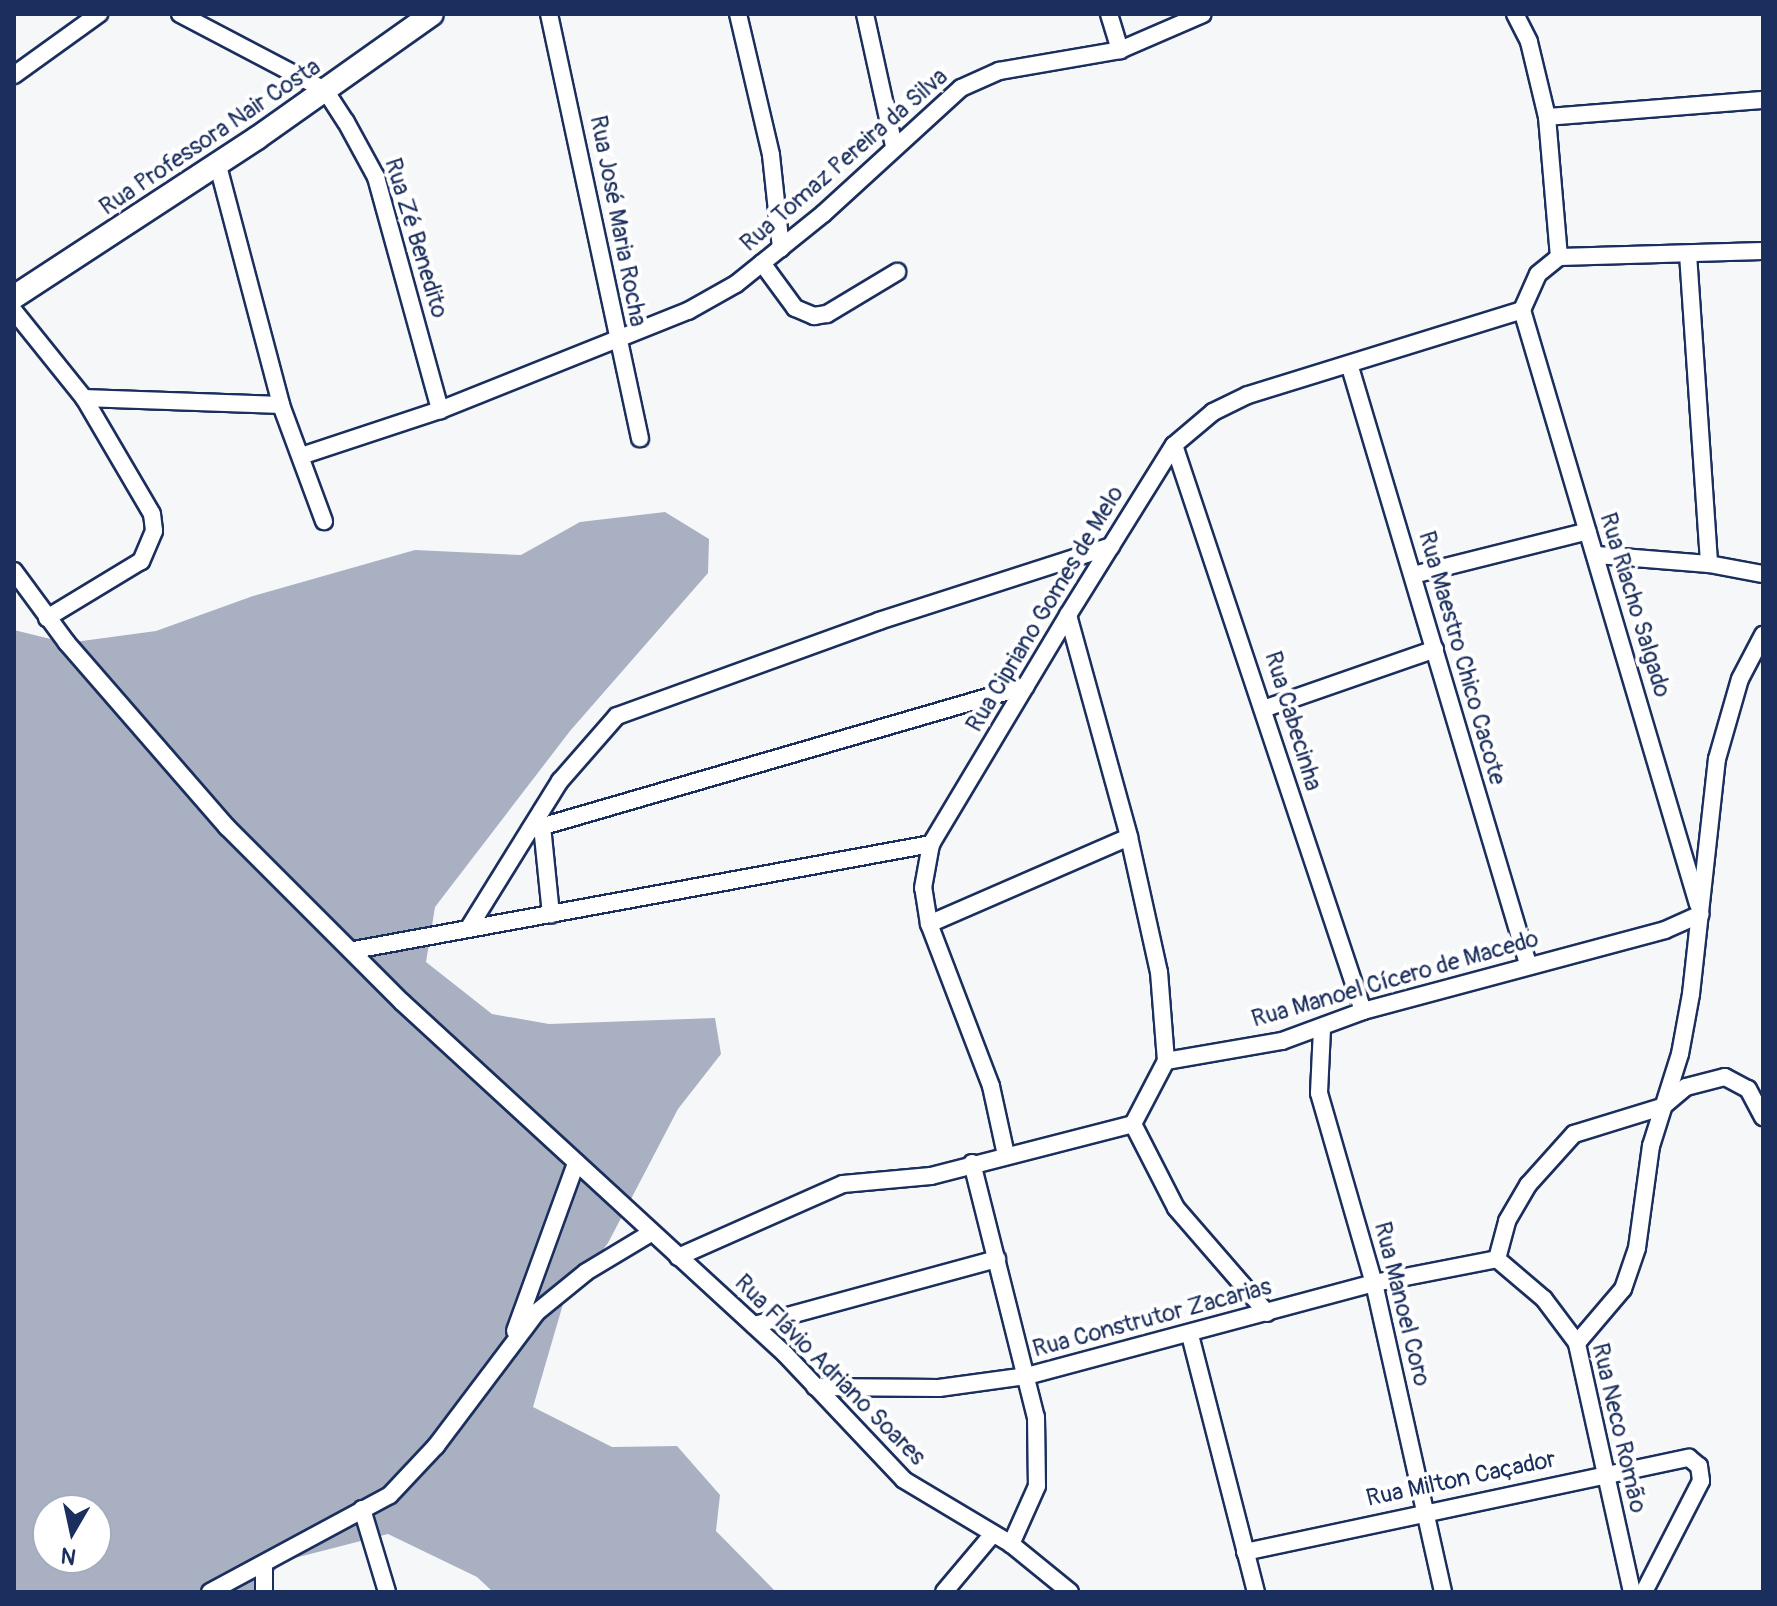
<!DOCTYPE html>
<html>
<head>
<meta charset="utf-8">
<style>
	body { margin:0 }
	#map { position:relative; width:1777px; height:1606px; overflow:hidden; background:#f6f7f9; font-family:Pangolin,sans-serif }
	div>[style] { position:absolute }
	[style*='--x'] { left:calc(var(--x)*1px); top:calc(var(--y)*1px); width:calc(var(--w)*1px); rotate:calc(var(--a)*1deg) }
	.water>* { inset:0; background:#a9b0c1 }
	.roads { filter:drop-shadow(2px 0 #1b2f5e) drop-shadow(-2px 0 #1b2f5e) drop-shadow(0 2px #1b2f5e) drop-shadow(0 -2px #1b2f5e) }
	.street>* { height:16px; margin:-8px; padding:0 8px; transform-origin:8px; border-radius:8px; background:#fff }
	.secondary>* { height:22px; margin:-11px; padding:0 11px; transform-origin:11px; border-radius:11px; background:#fff }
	span { translate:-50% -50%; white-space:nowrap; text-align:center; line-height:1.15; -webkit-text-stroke:8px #fff; paint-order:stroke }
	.street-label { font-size:24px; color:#1b2f5e }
	.frame { position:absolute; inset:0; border:16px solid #1b2f5e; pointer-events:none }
	.north { position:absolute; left:32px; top:1494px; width:80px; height:80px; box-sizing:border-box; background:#fff; border:2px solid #a4acbf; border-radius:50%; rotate:189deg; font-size:22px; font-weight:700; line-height:32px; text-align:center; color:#1b2f5e }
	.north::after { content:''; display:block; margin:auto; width:28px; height:36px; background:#1b2f5e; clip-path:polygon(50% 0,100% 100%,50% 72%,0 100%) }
</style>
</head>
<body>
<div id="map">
	<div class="water">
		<div style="clip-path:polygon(evenodd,665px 512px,709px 539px,708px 573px,570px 731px,435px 907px,426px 962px,492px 1014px,549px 1024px,715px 1018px,721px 1054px,678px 1109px,608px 1243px,563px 1304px,533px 1407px,612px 1447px,677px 1446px,720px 1495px,716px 1531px,776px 1592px,493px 1592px,477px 1577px,388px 1534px,283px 1561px,256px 1592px,14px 1592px,14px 630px,67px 643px,156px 631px,253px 596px,415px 550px,521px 555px,580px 522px,665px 512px,48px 1510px,96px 1510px,96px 1558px,48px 1558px,48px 1510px)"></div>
	</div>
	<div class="roads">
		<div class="street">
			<div style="--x:180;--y:14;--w:164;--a:27.7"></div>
			<div style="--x:325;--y:90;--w:38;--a:57"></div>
			<div style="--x:346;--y:122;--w:63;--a:61.4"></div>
			<div style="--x:376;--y:177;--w:242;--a:74.6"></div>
			<div style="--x:549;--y:14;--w:434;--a:77.9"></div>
			<div style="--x:738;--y:14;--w:145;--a:76.8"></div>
			<div style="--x:771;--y:155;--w:94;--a:83.9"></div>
			<div style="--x:865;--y:14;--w:135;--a:77.6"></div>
			<div style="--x:1109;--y:14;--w:38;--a:73"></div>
			<div style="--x:1515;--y:14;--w:31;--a:63"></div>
			<div style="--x:1529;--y:42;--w:77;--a:76.5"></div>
			<div style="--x:1547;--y:117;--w:141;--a:85.1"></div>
			<div style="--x:14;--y:75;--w:105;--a:-35.7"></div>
			<div style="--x:1547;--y:117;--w:217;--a:-4.5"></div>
			<div style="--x:217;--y:162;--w:251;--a:75.2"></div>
			<div style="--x:281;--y:405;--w:124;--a:69.7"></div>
			<div style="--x:1688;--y:254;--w:311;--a:86.1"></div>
			<div style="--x:762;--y:263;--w:56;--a:53.7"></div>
			<div style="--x:795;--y:308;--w:21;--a:23"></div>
			<div style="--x:814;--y:316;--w:13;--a:-9"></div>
			<div style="--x:827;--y:314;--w:82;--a:-31"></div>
			<div style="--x:1522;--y:310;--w:620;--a:73.5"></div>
			<div style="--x:1522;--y:310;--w:39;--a:-66"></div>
			<div style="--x:1538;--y:274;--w:27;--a:-39"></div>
			<div style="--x:1559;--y:257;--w:204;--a:-1.7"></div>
			<div style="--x:14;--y:311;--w:112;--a:51.2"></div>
			<div style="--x:84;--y:398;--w:134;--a:59.6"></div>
			<div style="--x:152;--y:514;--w:17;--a:83"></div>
			<div style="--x:154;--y:531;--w:33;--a:113"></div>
			<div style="--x:141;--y:561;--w:110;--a:148.8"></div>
			<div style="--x:1350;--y:367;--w:623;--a:73.4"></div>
			<div style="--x:84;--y:398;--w:197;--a:2"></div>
			<div style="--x:1174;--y:445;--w:597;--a:71.53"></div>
			<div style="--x:301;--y:456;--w:146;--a:-18.3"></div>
			<div style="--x:440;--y:410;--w:267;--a:-21.8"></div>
			<div style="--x:688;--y:311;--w:55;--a:-29.4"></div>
			<div style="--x:736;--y:284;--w:112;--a:-38.8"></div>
			<div style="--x:823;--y:214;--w:187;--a:-42.4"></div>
			<div style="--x:961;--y:88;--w:42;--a:-24.1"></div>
			<div style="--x:999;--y:71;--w:123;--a:-9.8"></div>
			<div style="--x:1120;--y:50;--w:90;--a:-23.4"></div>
			<div style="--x:1597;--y:555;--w:112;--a:4.6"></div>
			<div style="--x:1709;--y:564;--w:55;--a:10.5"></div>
			<div style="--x:14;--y:571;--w:89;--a:53.6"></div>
			<div style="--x:67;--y:643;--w:244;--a:49"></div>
			<div style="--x:227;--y:827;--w:247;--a:45"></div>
			<div style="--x:402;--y:1002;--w:520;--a:42.58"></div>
			<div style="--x:785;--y:1354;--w:173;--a:46.6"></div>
			<div style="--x:904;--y:1480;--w:125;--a:30.9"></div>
			<div style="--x:1011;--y:1544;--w:76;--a:39.1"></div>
			<div style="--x:1413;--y:575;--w:180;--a:-14.1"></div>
			<div style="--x:1068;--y:615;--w:230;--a:74.6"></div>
			<div style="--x:1129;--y:837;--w:138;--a:77.5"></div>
			<div style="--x:1159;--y:972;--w:89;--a:85.5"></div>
			<div style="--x:1266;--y:708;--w:179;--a:-19.2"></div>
			<div style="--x:542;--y:826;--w:89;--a:84.2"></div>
			<div style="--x:530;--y:830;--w:516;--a:-16.19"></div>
			<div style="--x:929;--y:924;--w:218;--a:-23.5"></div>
			<div style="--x:470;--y:926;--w:171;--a:-58.2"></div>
			<div style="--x:560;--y:781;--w:86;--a:-48.8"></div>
			<div style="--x:617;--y:716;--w:279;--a:-19.9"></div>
			<div style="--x:879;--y:621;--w:244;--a:-17.9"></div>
			<div style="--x:354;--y:950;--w:587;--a:-10.41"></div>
			<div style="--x:1322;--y:1029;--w:64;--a:92.7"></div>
			<div style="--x:1319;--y:1093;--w:198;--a:73.9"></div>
			<div style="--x:1374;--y:1283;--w:317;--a:77.4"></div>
			<div style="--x:1166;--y:1061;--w:118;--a:-9.8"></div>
			<div style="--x:1282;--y:1041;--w:86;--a:-20.3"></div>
			<div style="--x:1363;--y:1011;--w:313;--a:-15"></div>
			<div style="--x:1665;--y:930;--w:39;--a:-24"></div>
			<div style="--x:1133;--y:1124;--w:94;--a:62.9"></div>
			<div style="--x:1176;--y:1208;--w:139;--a:49.1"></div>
			<div style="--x:1006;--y:1155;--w:71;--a:-102.3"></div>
			<div style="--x:991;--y:1086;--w:173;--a:-110.9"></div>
			<div style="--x:929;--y:924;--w:36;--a:-99"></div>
			<div style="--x:923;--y:888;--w:45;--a:-79.7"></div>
			<div style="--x:931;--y:844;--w:267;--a:-59.1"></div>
			<div style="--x:1068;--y:615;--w:200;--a:-58.1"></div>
			<div style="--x:1174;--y:445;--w:51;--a:-40.2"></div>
			<div style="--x:1213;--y:412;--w:39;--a:-26"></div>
			<div style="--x:1248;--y:395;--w:287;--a:-17.2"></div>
			<div style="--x:972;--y:1163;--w:262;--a:75.9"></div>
			<div style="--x:1036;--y:1417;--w:69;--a:89.2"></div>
			<div style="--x:1037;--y:1486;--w:64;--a:114.1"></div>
			<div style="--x:678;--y:1257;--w:180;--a:-23.9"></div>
			<div style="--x:843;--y:1184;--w:88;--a:-5.2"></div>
			<div style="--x:931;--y:1176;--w:209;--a:-14.4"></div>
			<div style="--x:1133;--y:1124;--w:71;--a:-62.4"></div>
			<div style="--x:754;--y:1325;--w:252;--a:-15.2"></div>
			<div style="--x:515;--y:1331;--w:179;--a:-70"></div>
			<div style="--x:1190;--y:1335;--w:265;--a:75.6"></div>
			<div style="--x:1577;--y:1343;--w:71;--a:-49.6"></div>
			<div style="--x:1623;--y:1289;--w:43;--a:-71.1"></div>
			<div style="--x:1637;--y:1248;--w:103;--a:-82.2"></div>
			<div style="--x:1651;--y:1146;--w:96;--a:-72.5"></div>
			<div style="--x:1680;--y:1054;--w:61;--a:-79.6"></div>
			<div style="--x:1691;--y:994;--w:236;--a:-83.7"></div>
			<div style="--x:1717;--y:759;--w:83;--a:-74"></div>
			<div style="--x:1740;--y:679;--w:50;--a:-62.4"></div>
			<div style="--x:815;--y:1387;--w:124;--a:0.5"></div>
			<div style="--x:939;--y:1388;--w:89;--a:-7.8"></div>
			<div style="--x:1027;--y:1376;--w:359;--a:-15"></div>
			<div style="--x:1374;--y:1283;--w:125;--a:-11"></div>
			<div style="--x:362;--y:1509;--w:87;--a:73.2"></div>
			<div style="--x:1245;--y:1552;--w:454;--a:-12"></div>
			<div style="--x:1689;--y:1458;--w:13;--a:39"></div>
			<div style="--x:1699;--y:1466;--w:15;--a:82"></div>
			<div style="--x:1701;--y:1481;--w:125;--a:117.2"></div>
			<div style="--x:210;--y:1592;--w:204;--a:-28.3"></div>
			<div style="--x:390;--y:1495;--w:67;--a:-46.8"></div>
			<div style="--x:436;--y:1446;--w:168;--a:-53"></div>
			<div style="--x:537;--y:1312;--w:63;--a:-39.2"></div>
			<div style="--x:586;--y:1272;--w:74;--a:-31.1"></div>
			<div style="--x:264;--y:1592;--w:27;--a:-90"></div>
			<div style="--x:944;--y:1592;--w:75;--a:-49.9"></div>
			<div style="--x:1632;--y:1592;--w:255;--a:-102.5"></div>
			<div style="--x:1577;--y:1343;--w:55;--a:-126.9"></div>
			<div style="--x:1544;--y:1299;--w:62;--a:-139.6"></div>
			<div style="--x:1497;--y:1259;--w:39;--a:-75"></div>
			<div style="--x:1507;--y:1221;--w:42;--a:-59.7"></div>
			<div style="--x:1528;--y:1185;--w:69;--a:-48"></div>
			<div style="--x:1574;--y:1134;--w:92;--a:-17.1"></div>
			<div style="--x:1662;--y:1107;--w:31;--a:-40"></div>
			<div style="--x:1686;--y:1087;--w:40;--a:-14.4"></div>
			<div style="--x:1725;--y:1077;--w:26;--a:28"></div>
			<div style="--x:1748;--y:1089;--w:32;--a:62"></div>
		</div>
		<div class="secondary">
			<div style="--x:14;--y:297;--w:290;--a:-33.2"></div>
			<div style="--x:257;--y:138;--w:214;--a:-35.3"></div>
		</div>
	</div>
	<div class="street-label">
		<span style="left:210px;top:137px;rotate:-34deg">Rua Professora Nair Costa</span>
		<span style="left:844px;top:160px;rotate:-41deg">Rua Tomaz Pereira da Silva</span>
		<span style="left:618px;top:221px;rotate:79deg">Rua José Maria Rocha</span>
		<span style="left:416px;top:238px;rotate:73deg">Rua Zé Benedito</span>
		<span style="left:1635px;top:605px;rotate:73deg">Rua Riacho Salgado</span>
		<span style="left:1045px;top:609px;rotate:-59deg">Rua Cipriano Gomes de Melo</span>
		<span style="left:1462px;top:658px;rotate:74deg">Rua Maestro Chico Cacote</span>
		<span style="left:1293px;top:721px;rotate:73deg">Rua Cabecinha</span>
		<span style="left:1395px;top:979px;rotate:-16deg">Rua Manoel Cícero de Macedo</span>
		<span style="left:1402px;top:1304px;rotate:76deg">Rua Manoel Coro</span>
		<span style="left:1152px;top:1318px;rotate:-15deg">Rua Construtor Zacarias</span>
		<span style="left:830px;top:1370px;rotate:45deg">Rua Flávio Adriano Soares</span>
		<span style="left:1619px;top:1428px;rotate:77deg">Rua Neco Romão</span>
		<span style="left:1461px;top:1479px;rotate:-12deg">Rua Milton Caçador</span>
	</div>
	<div class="frame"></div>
	<div class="north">N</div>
</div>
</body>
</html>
